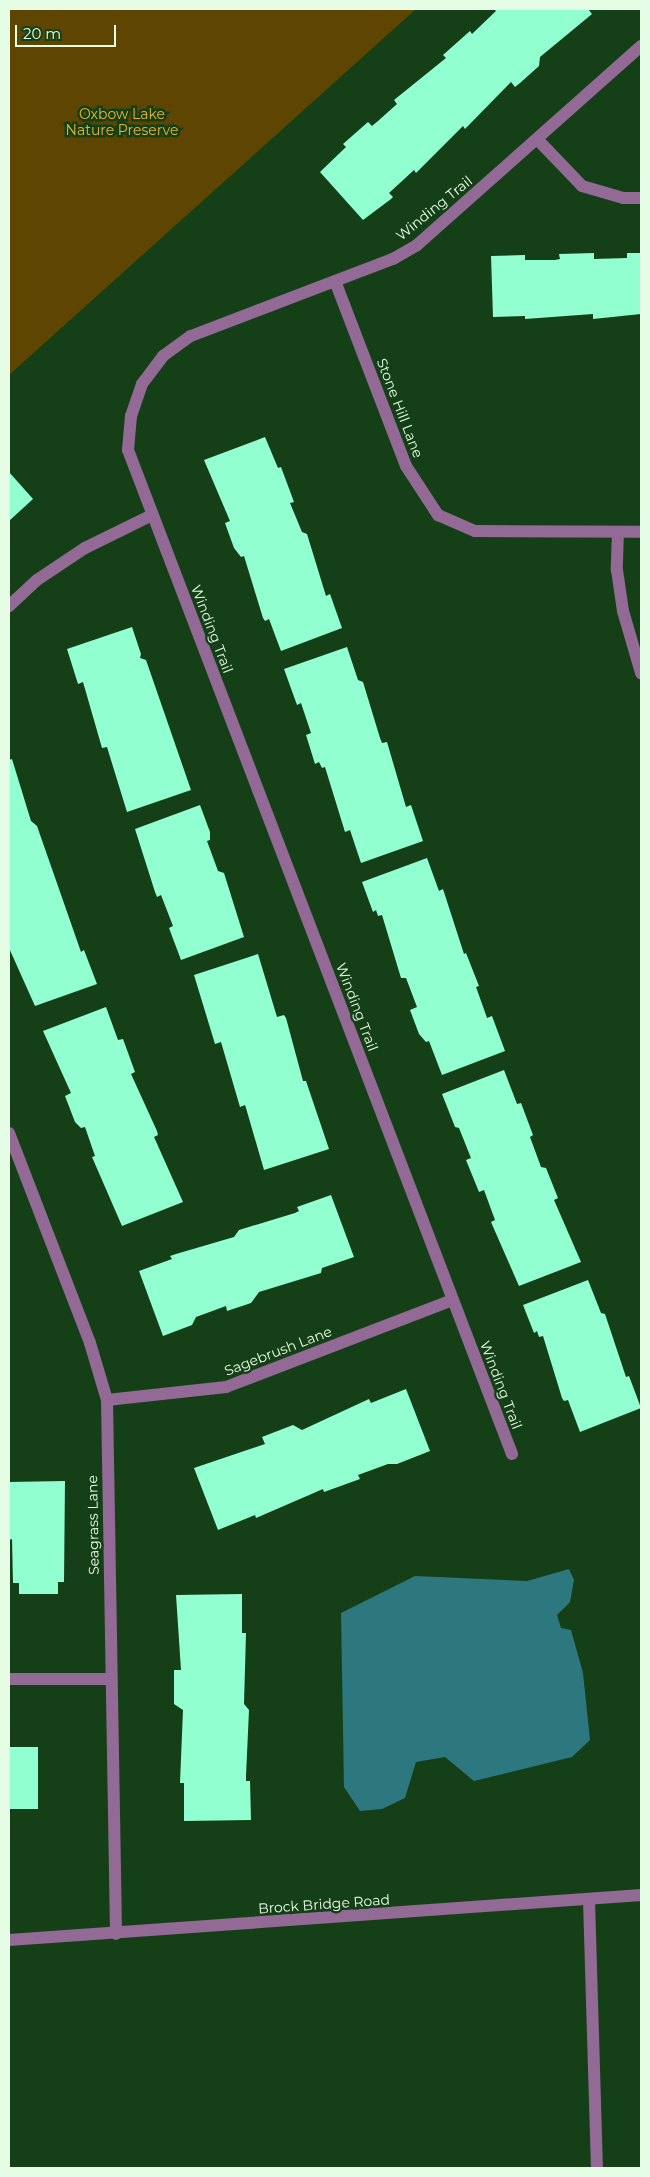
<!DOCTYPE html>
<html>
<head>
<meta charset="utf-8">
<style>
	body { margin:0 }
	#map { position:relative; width:650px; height:2177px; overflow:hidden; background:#154017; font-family:Montserrat,sans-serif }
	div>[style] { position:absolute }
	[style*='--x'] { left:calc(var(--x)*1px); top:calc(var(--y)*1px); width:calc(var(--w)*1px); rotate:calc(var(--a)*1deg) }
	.green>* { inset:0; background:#5e4502 }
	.water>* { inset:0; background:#2d777f }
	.building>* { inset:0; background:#92ffd0; transform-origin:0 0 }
	.minor>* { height:12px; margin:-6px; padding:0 6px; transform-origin:6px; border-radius:6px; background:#936a96 }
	span { translate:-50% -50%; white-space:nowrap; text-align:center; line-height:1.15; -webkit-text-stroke:5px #154017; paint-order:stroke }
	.park-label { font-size:14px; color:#ebb530 }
	.street-label { font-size:14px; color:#e5fde4 }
	.frame { position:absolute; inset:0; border:10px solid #e5fde4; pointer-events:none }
	.scale { position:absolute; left:15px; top:25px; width:101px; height:22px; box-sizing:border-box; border:2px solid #e5fde4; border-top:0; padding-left:6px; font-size:15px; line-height:18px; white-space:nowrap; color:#e5fde4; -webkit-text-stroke:4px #154017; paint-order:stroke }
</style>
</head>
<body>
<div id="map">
	<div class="green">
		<div style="clip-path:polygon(9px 9px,416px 9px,9px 375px)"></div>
	</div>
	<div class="water">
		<div style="clip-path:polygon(569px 1569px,574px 1580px,570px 1602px,557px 1615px,561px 1628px,571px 1630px,583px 1673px,590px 1740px,572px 1757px,474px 1781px,445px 1757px,416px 1762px,405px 1798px,382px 1809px,360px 1811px,344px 1787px,341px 1613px,415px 1576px,527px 1581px)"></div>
	</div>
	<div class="building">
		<div style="clip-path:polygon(494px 9px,588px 9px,592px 14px,540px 57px,539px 66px,520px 83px,515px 87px,511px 82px,465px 129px,463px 126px,416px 173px,414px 170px,389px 193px,393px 197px,391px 199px,363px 220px,320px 172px,346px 147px,343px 144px,368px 122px,372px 126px,378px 121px,397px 104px,394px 100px,446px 58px,443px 55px,470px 31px,472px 34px,496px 11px)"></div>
		<div style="clip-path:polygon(594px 253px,594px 259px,627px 258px,627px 253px,641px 253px,641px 314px,593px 319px,593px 314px,525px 319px,525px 316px,493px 317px,491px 256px,525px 255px,525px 260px,555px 260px,560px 259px,559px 254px)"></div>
		<div style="clip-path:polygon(265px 437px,278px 468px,281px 467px,294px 502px,290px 503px,302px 532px,307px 534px,326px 596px,330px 594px,342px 628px,281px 651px,269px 619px,265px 621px,263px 618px,244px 556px,241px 557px,234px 548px,225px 523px,230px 521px,204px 460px)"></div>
		<div style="clip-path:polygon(9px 472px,33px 499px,9px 521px)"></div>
		<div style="clip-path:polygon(132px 627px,141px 654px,140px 658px,146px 660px,191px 790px,127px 812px,107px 747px,102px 748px,83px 682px,78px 684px,67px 649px)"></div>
		<div style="clip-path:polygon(347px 647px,358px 680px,363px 682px,380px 738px,382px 743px,387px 742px,406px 807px,411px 805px,423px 841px,361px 863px,350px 830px,345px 832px,325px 767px,322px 768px,319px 762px,315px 764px,306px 735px,311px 733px,301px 703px,297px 705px,284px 669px)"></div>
		<div style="clip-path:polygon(12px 759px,31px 821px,37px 826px,81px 952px,84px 950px,97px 984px,35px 1006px,9px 948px,9px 760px)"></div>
		<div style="clip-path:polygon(200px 805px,210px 832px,210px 840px,207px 841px,218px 871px,224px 873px,244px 937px,181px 960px,169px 928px,173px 926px,161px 895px,157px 897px,155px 892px,135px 829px)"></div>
		<div style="clip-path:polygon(427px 858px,439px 891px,443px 889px,464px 954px,466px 953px,479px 986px,476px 987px,486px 1015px,487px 1018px,492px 1016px,505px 1051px,442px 1075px,429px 1041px,426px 1042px,419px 1034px,410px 1010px,417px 1007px,406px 978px,401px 978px,382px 915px,378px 916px,376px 910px,373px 912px,362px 882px)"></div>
		<div style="clip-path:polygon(258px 954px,277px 1017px,284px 1015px,286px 1018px,303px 1081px,306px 1081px,329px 1149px,264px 1170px,246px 1108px,245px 1105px,240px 1107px,221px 1042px,215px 1044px,194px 975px)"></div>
		<div style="clip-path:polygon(106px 1007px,118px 1040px,123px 1039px,135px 1072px,131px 1074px,157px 1131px,158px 1135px,154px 1137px,183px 1202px,122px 1226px,92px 1157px,95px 1156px,85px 1127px,81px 1128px,75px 1122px,65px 1096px,71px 1093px,43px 1031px)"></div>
		<div style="clip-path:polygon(504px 1070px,517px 1104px,521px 1103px,533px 1135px,530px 1137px,541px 1167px,546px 1168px,558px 1198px,554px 1200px,581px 1262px,519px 1286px,491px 1222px,495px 1220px,484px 1190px,479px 1192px,466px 1160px,471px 1158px,459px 1128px,455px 1127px,442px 1094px)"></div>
		<div style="clip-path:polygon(331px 1195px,354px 1257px,322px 1268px,321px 1273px,259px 1292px,251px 1303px,227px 1311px,226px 1306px,196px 1317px,192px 1325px,163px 1336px,139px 1271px,172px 1259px,170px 1256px,176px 1254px,234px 1237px,239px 1230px,295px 1213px,299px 1211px,297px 1207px)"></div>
		<div style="clip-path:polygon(588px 1280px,601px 1313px,605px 1314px,626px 1377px,629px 1376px,641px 1408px,580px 1432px,568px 1400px,564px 1401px,562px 1398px,543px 1336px,539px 1337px,537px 1331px,534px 1333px,523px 1305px)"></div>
		<div style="clip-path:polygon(406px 1389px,430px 1451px,397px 1464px,388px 1464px,358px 1475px,360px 1479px,324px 1492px,323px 1489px,256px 1518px,255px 1515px,218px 1530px,194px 1468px,265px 1444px,262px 1437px,293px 1425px,302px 1430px,369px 1399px,371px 1403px)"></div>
		<div style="clip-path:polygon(65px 1481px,64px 1582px,58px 1582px,58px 1594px,19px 1594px,19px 1583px,13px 1583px,12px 1539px,9px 1540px,9px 1482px)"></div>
		<div style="clip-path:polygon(242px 1594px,242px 1633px,246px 1633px,244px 1704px,249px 1710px,246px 1776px,246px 1781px,250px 1781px,251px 1820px,184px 1821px,184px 1783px,180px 1783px,183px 1710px,174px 1704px,174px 1670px,181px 1670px,176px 1595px)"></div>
		<div style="left:9px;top:1747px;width:29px;height:62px"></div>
	</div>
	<div class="minor">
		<div style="--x:537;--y:139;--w:65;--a:46.2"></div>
		<div style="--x:582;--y:186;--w:43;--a:16.3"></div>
		<div style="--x:623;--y:198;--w:18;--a:0"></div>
		<div style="--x:335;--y:281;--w:198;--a:69"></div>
		<div style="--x:406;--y:466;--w:59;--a:56.9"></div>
		<div style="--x:438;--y:515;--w:40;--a:23.4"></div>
		<div style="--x:475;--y:531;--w:166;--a:0.3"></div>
		<div style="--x:618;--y:532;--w:38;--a:92"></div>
		<div style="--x:617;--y:570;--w:41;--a:81.7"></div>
		<div style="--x:623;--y:611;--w:65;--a:73.8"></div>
		<div style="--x:9;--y:606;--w:38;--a:-43"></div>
		<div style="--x:37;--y:580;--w:58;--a:-33.7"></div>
		<div style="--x:85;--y:548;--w:75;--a:-26.2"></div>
		<div style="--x:9;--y:1133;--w:225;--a:68.9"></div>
		<div style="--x:90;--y:1343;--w:59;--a:73.4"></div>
		<div style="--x:107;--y:1400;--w:534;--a:89.03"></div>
		<div style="--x:107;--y:1400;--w:120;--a:-6.2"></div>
		<div style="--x:226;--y:1387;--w:243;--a:-21"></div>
		<div style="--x:512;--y:1454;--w:1075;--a:-110.93"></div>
		<div style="--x:128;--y:450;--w:34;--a:-85"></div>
		<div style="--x:131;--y:416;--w:34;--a:-71"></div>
		<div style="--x:142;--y:384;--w:35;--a:-53"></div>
		<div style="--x:163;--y:356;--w:34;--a:-36"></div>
		<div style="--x:191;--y:336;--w:216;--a:-20.9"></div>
		<div style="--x:393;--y:259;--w:28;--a:-30"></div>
		<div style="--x:417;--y:245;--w:300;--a:-41.6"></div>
		<div style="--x:9;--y:1679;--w:101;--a:0"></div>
		<div style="--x:589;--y:1900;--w:268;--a:88.3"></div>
		<div style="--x:9;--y:1940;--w:634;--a:-4.07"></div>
	</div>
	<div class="park-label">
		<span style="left:122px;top:122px">Oxbow Lake<br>Nature Preserve</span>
	</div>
	<div class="street-label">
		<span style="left:434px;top:208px;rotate:-39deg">Winding Trail</span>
		<span style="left:400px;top:408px;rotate:69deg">Stone Hill Lane</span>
		<span style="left:212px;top:629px;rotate:69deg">Winding Trail</span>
		<span style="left:357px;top:1007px;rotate:69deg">Winding Trail</span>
		<span style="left:278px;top:1351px;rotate:-21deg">Sagebrush Lane</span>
		<span style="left:501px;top:1385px;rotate:69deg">Winding Trail</span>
		<span style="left:93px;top:1525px;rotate:-91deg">Seagrass Lane</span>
		<span style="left:324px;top:1904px;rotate:-4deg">Brock Bridge Road</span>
	</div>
	<div class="frame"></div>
	<div class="scale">20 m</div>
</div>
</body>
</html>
